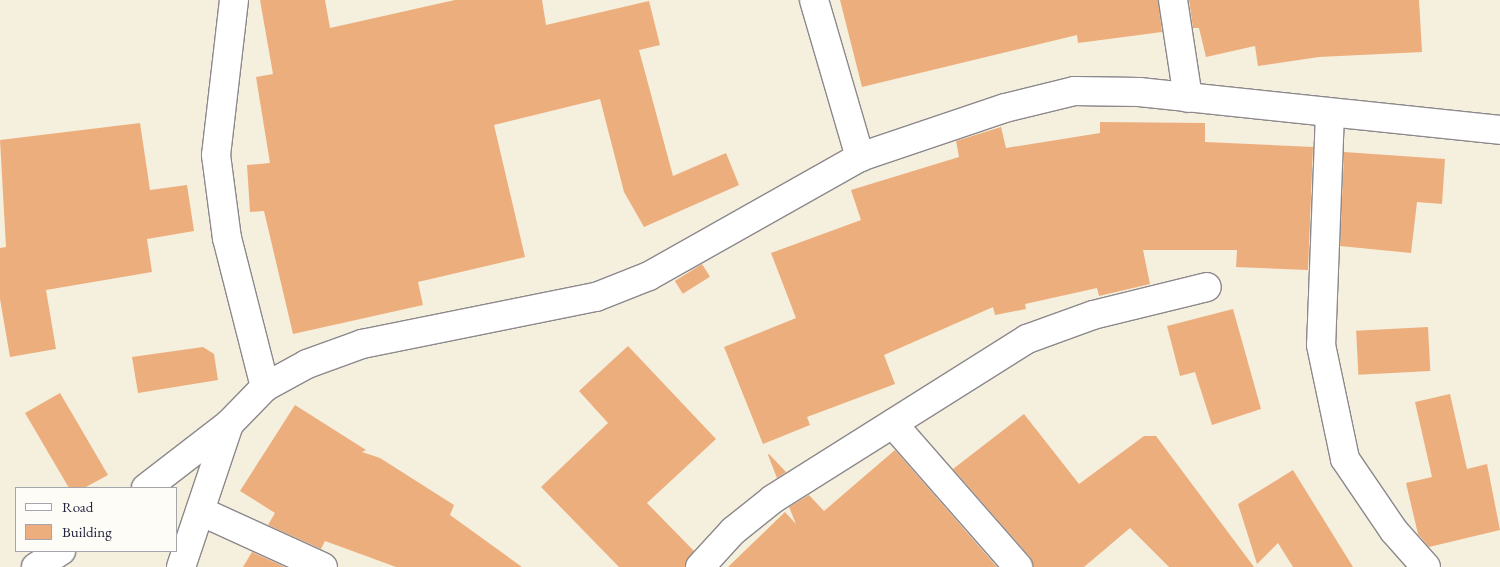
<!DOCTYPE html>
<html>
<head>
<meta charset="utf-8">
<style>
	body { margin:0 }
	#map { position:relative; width:1500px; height:567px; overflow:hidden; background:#f5efdd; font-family:"EB Garamond",serif }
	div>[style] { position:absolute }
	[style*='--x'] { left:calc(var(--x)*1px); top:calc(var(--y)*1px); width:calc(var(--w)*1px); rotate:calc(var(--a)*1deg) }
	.building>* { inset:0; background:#edae7e; transform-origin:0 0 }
	.roads { filter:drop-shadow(1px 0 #8c888c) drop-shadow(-1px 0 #8c888c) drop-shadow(0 1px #8c888c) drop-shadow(0 -1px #8c888c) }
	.street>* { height:28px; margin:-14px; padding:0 14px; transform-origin:14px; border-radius:14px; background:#fff }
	span { translate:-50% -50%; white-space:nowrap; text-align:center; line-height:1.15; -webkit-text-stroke:4px #fdfcf7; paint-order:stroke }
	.legend { position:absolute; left:15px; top:487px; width:162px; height:65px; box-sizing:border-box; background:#fdfcf7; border:1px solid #a5a5ac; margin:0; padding:6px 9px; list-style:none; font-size:15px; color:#22223b }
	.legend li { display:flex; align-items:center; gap:10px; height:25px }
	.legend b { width:25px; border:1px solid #a5a5ac }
</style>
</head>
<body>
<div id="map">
	<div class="building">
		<div style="clip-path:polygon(260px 0,325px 0,330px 28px,455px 0,542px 0,546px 25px,649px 1px,660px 45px,639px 50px,673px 176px,726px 153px,739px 185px,644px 227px,624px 192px,600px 99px,494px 125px,525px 257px,418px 282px,423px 305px,293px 334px,264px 211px,250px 212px,247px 165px,270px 163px,256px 77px,273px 74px)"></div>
		<div style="clip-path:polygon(840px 0,1158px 0,1162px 32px,1078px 43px,1077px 35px,862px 87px)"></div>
		<div style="clip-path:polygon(1189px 0,1419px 0,1422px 52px,1319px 57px,1258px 66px,1255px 46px,1206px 57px,1199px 28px,1193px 28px)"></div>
		<div style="clip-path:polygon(1100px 122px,1205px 123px,1205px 142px,1313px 147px,1308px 270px,1236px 267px,1237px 250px,1143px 250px,1150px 284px,1099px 296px,1097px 288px,1025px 304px,1026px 309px,995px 315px,993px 307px,884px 355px,895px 384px,807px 417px,810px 425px,763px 444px,724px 347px,796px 318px,771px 253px,861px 220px,851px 190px,959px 157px,956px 141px,1001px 127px,1006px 148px,1100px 133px)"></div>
		<div style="clip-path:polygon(140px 123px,150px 190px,187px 185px,194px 231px,147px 239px,152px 272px,46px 290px,56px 349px,10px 357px,0 299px,0 248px,6px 247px,0 140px)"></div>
		<div style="clip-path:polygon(1344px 152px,1445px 159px,1442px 204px,1417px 202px,1411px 253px,1340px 246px)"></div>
		<div style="left:702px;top:264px;width:15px;height:32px;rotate:58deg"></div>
		<div style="clip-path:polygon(1233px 309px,1261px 409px,1212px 425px,1195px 372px,1180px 376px,1167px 326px)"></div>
		<div style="left:1428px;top:327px;width:44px;height:72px;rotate:87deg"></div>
		<div style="clip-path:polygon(628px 346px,716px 439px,647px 503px,694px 551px,685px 567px,619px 567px,541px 487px,608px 423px,579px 391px)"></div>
		<div style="clip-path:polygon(203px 347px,214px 354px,218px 380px,138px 393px,132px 357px)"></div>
		<div style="clip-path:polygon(60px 393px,108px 475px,84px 488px,69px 488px,25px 413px)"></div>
		<div style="clip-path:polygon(1450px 394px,1467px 469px,1487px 464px,1500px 530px,1429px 547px,1418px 534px,1406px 483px,1432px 477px,1415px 402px)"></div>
		<div style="clip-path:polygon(295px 405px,366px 450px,362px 452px,380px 458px,454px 505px,450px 515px,522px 567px,396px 567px,325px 541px,321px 549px,268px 525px,275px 513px,240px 491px)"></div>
		<div style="clip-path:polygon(1024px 414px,1079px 484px,1144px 436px,1156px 436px,1254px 567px,1169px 567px,1130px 528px,1084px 567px,1033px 567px,1030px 557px,953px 469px)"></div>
		<div style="clip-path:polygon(895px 450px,997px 567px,728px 567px,785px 512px,796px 524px,789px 507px,809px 495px,824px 511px)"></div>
		<div style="clip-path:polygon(769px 454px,786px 472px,777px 478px,768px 455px)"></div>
		<div style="clip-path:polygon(1293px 470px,1353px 567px,1293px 567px,1278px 543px,1257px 564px,1238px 504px)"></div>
		<div style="clip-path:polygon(252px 552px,285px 567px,243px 567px)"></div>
	</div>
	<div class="roads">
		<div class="street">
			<div style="--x:234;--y:0;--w:156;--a:96.6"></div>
			<div style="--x:216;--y:155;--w:84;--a:82.5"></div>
			<div style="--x:227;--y:238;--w:154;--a:75.7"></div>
			<div style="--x:814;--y:0;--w:164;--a:73.7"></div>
			<div style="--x:1173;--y:0;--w:99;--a:81.3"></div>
			<div style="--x:1330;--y:113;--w:232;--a:92.2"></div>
			<div style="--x:1321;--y:345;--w:116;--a:78.1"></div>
			<div style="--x:1345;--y:459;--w:87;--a:55.8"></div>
			<div style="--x:1394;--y:531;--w:48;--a:48.4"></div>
			<div style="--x:893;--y:424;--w:190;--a:48.8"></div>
			<div style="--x:146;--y:488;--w:105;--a:-37.6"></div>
			<div style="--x:200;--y:511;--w:135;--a:24.5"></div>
			<div style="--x:36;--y:567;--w:30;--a:-33"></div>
			<div style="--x:181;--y:567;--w:151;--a:-71.4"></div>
			<div style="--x:229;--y:424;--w:52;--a:-45.8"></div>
			<div style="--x:265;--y:387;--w:48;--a:-28.7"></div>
			<div style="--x:307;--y:364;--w:59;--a:-20"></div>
			<div style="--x:362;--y:344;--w:239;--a:-11.4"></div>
			<div style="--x:596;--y:297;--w:57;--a:-21.6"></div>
			<div style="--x:649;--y:276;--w:242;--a:-29.4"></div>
			<div style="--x:860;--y:157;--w:153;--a:-18.7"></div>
			<div style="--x:1005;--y:108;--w:71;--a:-13.8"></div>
			<div style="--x:1074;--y:91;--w:65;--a:0.9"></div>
			<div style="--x:1139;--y:92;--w:363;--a:6"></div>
			<div style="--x:700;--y:567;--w:49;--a:-47.5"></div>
			<div style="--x:733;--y:531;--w:51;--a:-38.7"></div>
			<div style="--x:773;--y:499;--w:300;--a:-32.2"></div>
			<div style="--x:1027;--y:339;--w:70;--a:-20"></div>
			<div style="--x:1093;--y:315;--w:117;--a:-13.8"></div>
		</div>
	</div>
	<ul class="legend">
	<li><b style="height:6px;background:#fff"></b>Road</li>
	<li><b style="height:14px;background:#edae7e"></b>Building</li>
	</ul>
</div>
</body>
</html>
